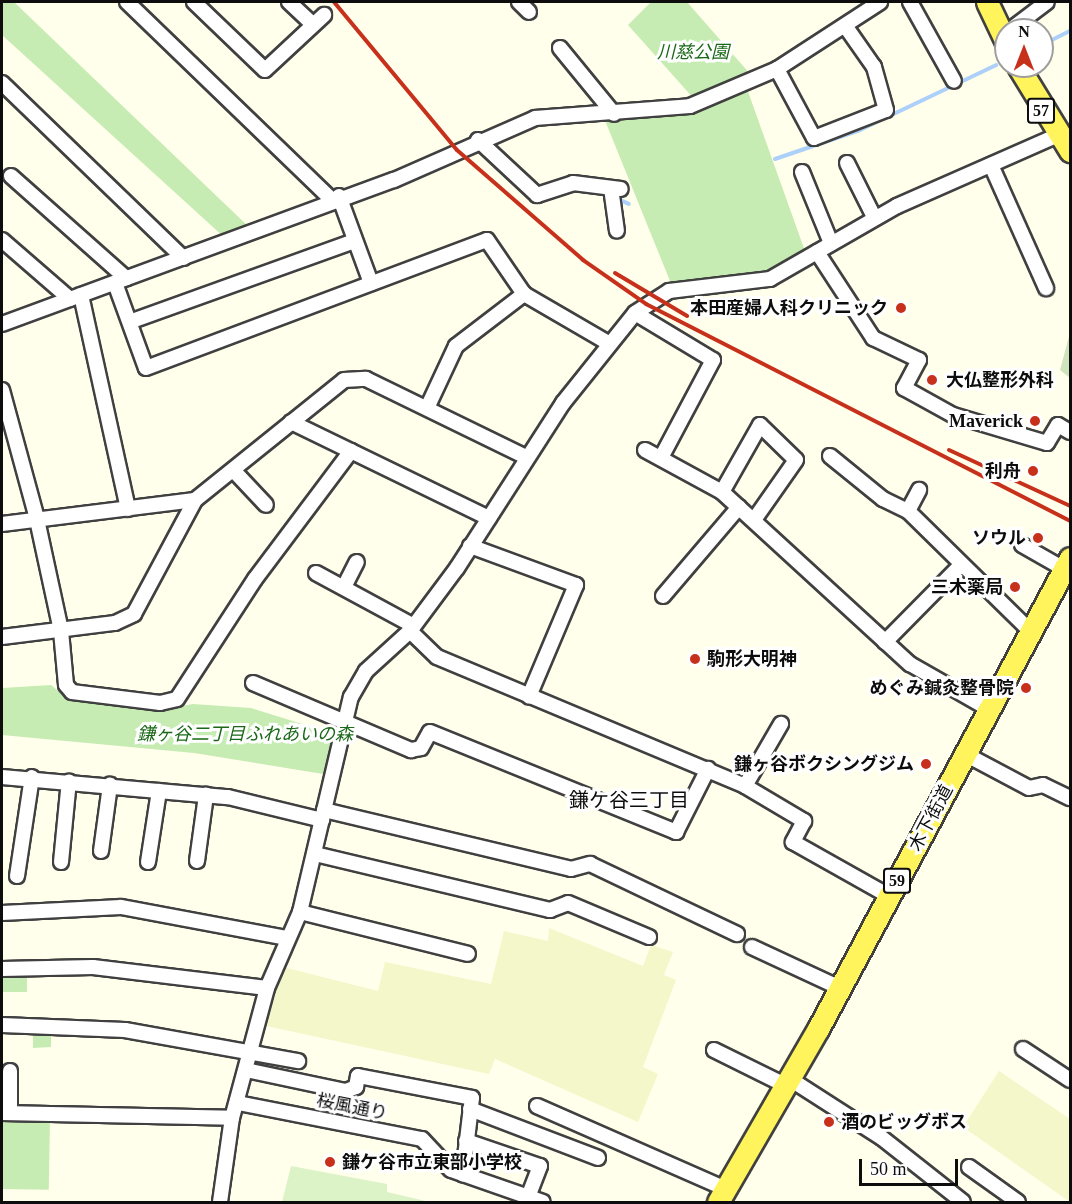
<!DOCTYPE html>
<html>
<head>
<meta charset="utf-8">
<style>
	body { margin:0 }
	#map { position:relative; width:1072px; height:1204px; overflow:hidden; background:#ffffec; font-family:"Times New Roman","Noto Sans JP",serif }
	div>[style] { position:absolute }
	[style*='--x'] { left:calc(var(--x)*1px); top:calc(var(--y)*1px); width:calc(var(--w)*1px); rotate:calc(var(--a)*1deg) }
	.farmland>* { inset:0; background:#f3f7ca }
	.green>* { inset:0; background:#c7ecb3; transform-origin:0 0 }
	.cemetery>* { inset:0; background:#cfe3bc }
	.pitch>* { inset:0; background:#dbf3c6 }
	.stream>* { height:4px; margin:-2px; padding:0 2px; transform-origin:2px; border-radius:2px; background:#add0fb }
	.roads { filter:drop-shadow(2px 0 #404040) drop-shadow(-2px 0 #404040) drop-shadow(0 2px #404040) drop-shadow(0 -2px #404040) }
	.street>* { height:14px; margin:-7px; padding:0 7px; transform-origin:7px; border-radius:7px; background:#fff }
	.primary>* { height:21px; margin:-10.5px; padding:0 10.5px; transform-origin:10.5px; border-radius:10.5px; background:#fff45c }
	.rail>* { height:4px; margin:-2px; padding:0 2px; transform-origin:2px; border-radius:2px; background:#c7301a }
	.dots>* { width:16px; height:16px; translate:-50% -50%; box-sizing:border-box; border:3px solid #fff; border-radius:50% }
	span { translate:-50% -50%; white-space:nowrap; text-align:center; line-height:1.15; -webkit-text-stroke:6px #fff; paint-order:stroke }
	.shield-label span { padding:2px 4px; background:#fff; border:2px solid; border-radius:4px; -webkit-text-stroke-width:0 }
	.shield-label { font-size:16px; color:#0d0d0d; font-weight:700 }
	.park-label { font-size:18px; color:#1b6918; font-style:italic }
	.poi-label { font-size:18px; color:#0d0d0d; font-weight:700 }
	.right { translate:-100% -50%; text-align:right }
	.left { translate:0 -50%; text-align:left }
	.street-label { font-size:18px; color:#0d0d0d }
	.neighbourhood-label { font-size:20px; color:#0d0d0d }
	.frame { position:absolute; inset:0; border:3px solid #0d0d0d; pointer-events:none }
	.north { position:absolute; left:994px; top:18px; width:60px; height:60px; box-sizing:border-box; background:#fff; border:2px solid #9e9e9e; border-radius:50%; rotate:0deg; font-size:16px; font-weight:700; line-height:24px; text-align:center; color:#0d0d0d }
	.north::after { content:''; display:block; margin:auto; width:21px; height:27px; background:#c7301a; clip-path:polygon(50% 0,100% 100%,50% 72%,0 100%) }
	.scale { position:absolute; left:859px; top:1159px; width:99px; height:27px; box-sizing:border-box; border:3px solid #0d0d0d; border-top:0; padding-left:8px; font-size:18px; line-height:21px; white-space:nowrap; color:#0d0d0d; -webkit-text-stroke:4px #fff; paint-order:stroke }
</style>
</head>
<body>
<div id="map">
	<div class="farmland">
		<div style="clip-path:polygon(549px 928px,643px 966px,651px 945px,673px 952px,664px 975px,676px 980px,643px 1067px,658px 1074px,638px 1122px,495px 1059px,489px 1074px,266px 1026px,283px 967px,378px 991px,385px 962px,491px 984px,504px 931px,548px 941px)"></div>
		<div style="clip-path:polygon(999px 1071px,1070px 1119px,1070px 1202px,963px 1127px)"></div>
	</div>
	<div class="green">
		<div style="clip-path:polygon(2px 2px,14px 2px,250px 228px,225px 238px,2px 35px)"></div>
		<div style="clip-path:polygon(651px 2px,687px 2px,751px 75px,695px 100px,628px 25px)"></div>
		<div style="clip-path:polygon(746px 86px,806px 254px,770px 275px,672px 286px,604px 118px,667px 114px)"></div>
		<div style="clip-path:polygon(51px 685px,68px 699px,159px 710px,193px 704px,251px 708px,338px 735px,329px 775px,194px 753px,2px 735px,2px 688px)"></div>
		<div style="left:27px;top:973px;width:19px;height:25px;rotate:90deg"></div>
		<div style="clip-path:polygon(33px 1030px,51px 1034px,51px 1047px,33px 1048px)"></div>
		<div style="left:2px;top:1118px;width:48px;height:71px;rotate:1deg"></div>
	</div>
	<div class="cemetery">
		<div style="clip-path:polygon(1070px 333px,1070px 378px,1060px 370px)"></div>
	</div>
	<div class="pitch">
		<div style="clip-path:polygon(291px 1166px,387px 1184px,387px 1192px,430px 1202px,282px 1202px)"></div>
	</div>
	<div class="stream">
		<div style="--x:1042;--y:45;--w:31;--a:-27"></div>
		<div style="--x:775;--y:159;--w:90;--a:-18.8"></div>
		<div style="--x:860;--y:130;--w:151;--a:-25.5"></div>
		<div style="--x:616;--y:198;--w:14;--a:25"></div>
	</div>
	<div class="roads">
		<div class="street">
			<div style="--x:127;--y:2;--w:284;--a:44"></div>
			<div style="--x:194;--y:2;--w:98;--a:43.8"></div>
			<div style="--x:265;--y:70;--w:81;--a:-43"></div>
			<div style="--x:289;--y:2;--w:33;--a:43"></div>
			<div style="--x:519;--y:2;--w:14;--a:45"></div>
			<div style="--x:910;--y:2;--w:90;--a:60.9"></div>
			<div style="--x:1010;--y:30;--w:46;--a:-37.1"></div>
			<div style="--x:560;--y:48;--w:85;--a:50.7"></div>
			<div style="--x:777;--y:69;--w:78;--a:61.8"></div>
			<div style="--x:814;--y:138;--w:77;--a:-21.3"></div>
			<div style="--x:886;--y:110;--w:45;--a:-105.6"></div>
			<div style="--x:874;--y:67;--w:49;--a:-125"></div>
			<div style="--x:2;--y:83;--w:252;--a:44"></div>
			<div style="--x:478;--y:140;--w:81;--a:43"></div>
			<div style="--x:537;--y:195;--w:38;--a:-18"></div>
			<div style="--x:573;--y:183;--w:48;--a:7.1"></div>
			<div style="--x:847;--y:163;--w:60;--a:63.4"></div>
			<div style="--x:991;--y:165;--w:135;--a:65.9"></div>
			<div style="--x:802;--y:172;--w:77;--a:67.8"></div>
			<div style="--x:11;--y:176;--w:154;--a:41.6"></div>
			<div style="--x:611;--y:188;--w:43;--a:82.1"></div>
			<div style="--x:339;--y:196;--w:93;--a:69.8"></div>
			<div style="--x:2;--y:240;--w:90;--a:40.9"></div>
			<div style="--x:817;--y:252;--w:103;--a:56.9"></div>
			<div style="--x:873;--y:338;--w:51;--a:25.6"></div>
			<div style="--x:919;--y:360;--w:32;--a:118"></div>
			<div style="--x:904;--y:388;--w:56;--a:28.9"></div>
			<div style="--x:953;--y:415;--w:98;--a:16.6"></div>
			<div style="--x:1047;--y:443;--w:21;--a:-59"></div>
			<div style="--x:1058;--y:425;--w:14;--a:30"></div>
			<div style="--x:115;--y:283;--w:90;--a:70"></div>
			<div style="--x:146;--y:368;--w:364;--a:-20.6"></div>
			<div style="--x:487;--y:240;--w:65;--a:55.6"></div>
			<div style="--x:524;--y:294;--w:99;--a:30.2"></div>
			<div style="--x:81;--y:295;--w:219;--a:77.6"></div>
			<div style="--x:635;--y:313;--w:91;--a:31.1"></div>
			<div style="--x:713;--y:360;--w:111;--a:118"></div>
			<div style="--x:132;--y:321;--w:236;--a:-19.8"></div>
			<div style="--x:2;--y:324;--w:418;--a:-20.2"></div>
			<div style="--x:394;--y:180;--w:154;--a:-23.7"></div>
			<div style="--x:535;--y:118;--w:155;--a:-4.4"></div>
			<div style="--x:690;--y:106;--w:95;--a:-23"></div>
			<div style="--x:777;--y:69;--w:123;--a:-33"></div>
			<div style="--x:2;--y:390;--w:130;--a:74.8"></div>
			<div style="--x:36;--y:515;--w:119;--a:77.8"></div>
			<div style="--x:61;--y:631;--w:54;--a:84.7"></div>
			<div style="--x:66;--y:685;--w:9;--a:49"></div>
			<div style="--x:72;--y:692;--w:89;--a:7.1"></div>
			<div style="--x:160;--y:703;--w:17;--a:-13"></div>
			<div style="--x:177;--y:699;--w:143;--a:-57"></div>
			<div style="--x:255;--y:579;--w:160;--a:-53.1"></div>
			<div style="--x:428;--y:406;--w:66;--a:-65"></div>
			<div style="--x:456;--y:346;--w:86;--a:-37.4"></div>
			<div style="--x:291;--y:422;--w:220;--a:25.9"></div>
			<div style="--x:645;--y:450;--w:88;--a:28.6"></div>
			<div style="--x:722;--y:492;--w:255;--a:42.5"></div>
			<div style="--x:910;--y:664;--w:91;--a:29.7"></div>
			<div style="--x:830;--y:456;--w:68;--a:39.1"></div>
			<div style="--x:883;--y:499;--w:28;--a:26"></div>
			<div style="--x:908;--y:511;--w:171;--a:44.5"></div>
			<div style="--x:235;--y:472;--w:45;--a:46.8"></div>
			<div style="--x:722;--y:492;--w:77;--a:-60.4"></div>
			<div style="--x:760;--y:425;--w:50;--a:44.2"></div>
			<div style="--x:796;--y:460;--w:73;--a:125"></div>
			<div style="--x:908;--y:511;--w:24;--a:-62"></div>
			<div style="--x:2;--y:524;--w:194;--a:-7.1"></div>
			<div style="--x:1022;--y:545;--w:48;--a:29.7"></div>
			<div style="--x:470;--y:546;--w:113;--a:20.2"></div>
			<div style="--x:576;--y:585;--w:121;--a:112.9"></div>
			<div style="--x:316;--y:573;--w:111;--a:28.4"></div>
			<div style="--x:344;--y:587;--w:28;--a:-63"></div>
			<div style="--x:663;--y:596;--w:117;--a:-49.5"></div>
			<div style="--x:410;--y:631;--w:37;--a:44"></div>
			<div style="--x:437;--y:657;--w:334;--a:22.7"></div>
			<div style="--x:745;--y:786;--w:72;--a:-59.9"></div>
			<div style="--x:2;--y:637;--w:114;--a:-7.1"></div>
			<div style="--x:115;--y:623;--w:21;--a:-25"></div>
			<div style="--x:134;--y:614;--w:129;--a:-61.8"></div>
			<div style="--x:195;--y:500;--w:191;--a:-38.8"></div>
			<div style="--x:344;--y:380;--w:22;--a:-3"></div>
			<div style="--x:366;--y:379;--w:178;--a:26"></div>
			<div style="--x:885;--y:642;--w:108;--a:-45.4"></div>
			<div style="--x:253;--y:683;--w:172;--a:23"></div>
			<div style="--x:411;--y:750;--w:10;--a:-11"></div>
			<div style="--x:421;--y:748;--w:18;--a:-61"></div>
			<div style="--x:430;--y:732;--w:266;--a:22.1"></div>
			<div style="--x:676;--y:832;--w:71;--a:-63.1"></div>
			<div style="--x:965;--y:754;--w:72;--a:28"></div>
			<div style="--x:1029;--y:788;--w:14;--a:-12"></div>
			<div style="--x:1043;--y:785;--w:30;--a:26"></div>
			<div style="--x:2;--y:777;--w:227;--a:5.1"></div>
			<div style="--x:228;--y:797;--w:97;--a:13.7"></div>
			<div style="--x:745;--y:786;--w:69;--a:30.7"></div>
			<div style="--x:804;--y:821;--w:24;--a:118"></div>
			<div style="--x:793;--y:842;--w:110;--a:29.4"></div>
			<div style="--x:324;--y:810;--w:254;--a:13.4"></div>
			<div style="--x:571;--y:869;--w:20;--a:-15"></div>
			<div style="--x:590;--y:864;--w:163;--a:25.5"></div>
			<div style="--x:101;--y:851;--w:67;--a:-82.2"></div>
			<div style="--x:315;--y:854;--w:242;--a:13.4"></div>
			<div style="--x:550;--y:910;--w:19;--a:-21"></div>
			<div style="--x:568;--y:903;--w:88;--a:22.8"></div>
			<div style="--x:197;--y:861;--w:67;--a:-82.2"></div>
			<div style="--x:61;--y:862;--w:81;--a:-84.4"></div>
			<div style="--x:148;--y:862;--w:72;--a:-81.2"></div>
			<div style="--x:17;--y:876;--w:100;--a:-81.4"></div>
			<div style="--x:300;--y:912;--w:173;--a:14"></div>
			<div style="--x:2;--y:913;--w:119;--a:-2.9"></div>
			<div style="--x:121;--y:907;--w:169;--a:10.6"></div>
			<div style="--x:752;--y:947;--w:97;--a:25"></div>
			<div style="--x:2;--y:969;--w:91;--a:-1.3"></div>
			<div style="--x:93;--y:967;--w:175;--a:6.9"></div>
			<div style="--x:2;--y:1025;--w:123;--a:2.3"></div>
			<div style="--x:125;--y:1030;--w:176;--a:10.2"></div>
			<div style="--x:1023;--y:1049;--w:56;--a:33.4"></div>
			<div style="--x:714;--y:1050;--w:81;--a:26.3"></div>
			<div style="--x:246;--y:1070;--w:102;--a:11.9"></div>
			<div style="--x:346;--y:1091;--w:11;--a:-22"></div>
			<div style="--x:356;--y:1087;--w:11;--a:-80"></div>
			<div style="--x:358;--y:1076;--w:116;--a:10.9"></div>
			<div style="--x:472;--y:1098;--w:77;--a:96.8"></div>
			<div style="--x:10;--y:1071;--w:42;--a:90"></div>
			<div style="--x:790;--y:1079;--w:109;--a:32.7"></div>
			<div style="--x:882;--y:1138;--w:103;--a:38.3"></div>
			<div style="--x:238;--y:1103;--w:187;--a:11.1"></div>
			<div style="--x:422;--y:1139;--w:42;--a:46.9"></div>
			<div style="--x:451;--y:1170;--w:97;--a:19.2"></div>
			<div style="--x:537;--y:1106;--w:206;--a:23.7"></div>
			<div style="--x:470;--y:1109;--w:137;--a:20.9"></div>
			<div style="--x:2;--y:1113;--w:230;--a:1.2"></div>
			<div style="--x:466;--y:1141;--w:78;--a:18.7"></div>
			<div style="--x:540;--y:1166;--w:33;--a:111"></div>
			<div style="--x:969;--y:1167;--w:60;--a:35.5"></div>
			<div style="--x:220;--y:1202;--w:85;--a:-81.9"></div>
			<div style="--x:232;--y:1118;--w:135;--a:-74.9"></div>
			<div style="--x:267;--y:988;--w:83;--a:-66.5"></div>
			<div style="--x:300;--y:912;--w:221;--a:-76.7"></div>
			<div style="--x:351;--y:697;--w:30;--a:-60"></div>
			<div style="--x:366;--y:671;--w:59;--a:-42.3"></div>
			<div style="--x:410;--y:631;--w:79;--a:-53.3"></div>
			<div style="--x:457;--y:568;--w:196;--a:-57.3"></div>
			<div style="--x:563;--y:403;--w:115;--a:-51.3"></div>
			<div style="--x:635;--y:313;--w:40;--a:-32.9"></div>
			<div style="--x:669;--y:291;--w:102;--a:-6.8"></div>
			<div style="--x:770;--y:279;--w:146;--a:-29.9"></div>
			<div style="--x:897;--y:206;--w:174;--a:-23.8"></div>
		</div>
		<div class="primary">
			<div style="--x:987;--y:2;--w:44;--a:64.6"></div>
			<div style="--x:1018;--y:66;--w:100;--a:58.5"></div>
			<div style="--x:718;--y:1202;--w:200;--a:-60"></div>
			<div style="--x:818;--y:1029;--w:534;--a:-61.85"></div>
		</div>
	</div>
	<div class="rail">
		<div style="--x:334;--y:2;--w:192;--a:50.3"></div>
		<div style="--x:457;--y:150;--w:167;--a:41.1"></div>
		<div style="--x:583;--y:260;--w:77;--a:34.9"></div>
		<div style="--x:646;--y:304;--w:476;--a:27.1"></div>
		<div style="--x:615;--y:273;--w:84;--a:30.8"></div>
		<div style="--x:949;--y:450;--w:133;--a:24.8"></div>
	</div>
	<div class="dots">
		<div style="left:901px;top:308px;background:#c7301a"></div>
		<div style="left:932px;top:380px;background:#c7301a"></div>
		<div style="left:1035px;top:421px;background:#c7301a"></div>
		<div style="left:1033px;top:471px;background:#c7301a"></div>
		<div style="left:1038px;top:538px;background:#c7301a"></div>
		<div style="left:1015px;top:587px;background:#c7301a"></div>
		<div style="left:695px;top:659px;background:#c7301a"></div>
		<div style="left:1026px;top:688px;background:#c7301a"></div>
		<div style="left:926px;top:764px;background:#c7301a"></div>
		<div style="left:829px;top:1122px;background:#c7301a"></div>
		<div style="left:330px;top:1162px;background:#c7301a"></div>
	</div>
	<div class="shield-label">
		<span style="left:1041px;top:111px">57</span>
		<span style="left:897px;top:881px">59</span>
	</div>
	<div class="park-label">
		<span style="left:693px;top:52px">川慈公園</span>
		<span style="left:245px;top:734px">鎌ヶ谷二丁目ふれあいの森</span>
	</div>
	<div class="poi-label">
		<span class="right" style="left:888px;top:308px">本田産婦人科クリニック</span>
		<span class="left" style="left:946px;top:380px">大仏整形外科</span>
		<span class="right" style="left:1023px;top:421px">Maverick</span>
		<span class="right" style="left:1021px;top:471px">利舟</span>
		<span class="right" style="left:1026px;top:538px">ソウル</span>
		<span class="right" style="left:1003px;top:587px">三木薬局</span>
		<span class="left" style="left:707px;top:659px">駒形大明神</span>
		<span class="right" style="left:1014px;top:688px">めぐみ鍼灸整骨院</span>
		<span class="right" style="left:914px;top:764px">鎌ヶ谷ボクシングジム</span>
		<span class="left" style="left:841px;top:1122px">酒のビッグボス</span>
		<span class="left" style="left:342px;top:1162px">鎌ケ谷市立東部小学校</span>
	</div>
	<div class="street-label">
		<span style="left:931px;top:818px;rotate:-62deg">木下街道</span>
		<span style="left:352px;top:1107px;rotate:11deg">桜風通り</span>
	</div>
	<div class="neighbourhood-label">
		<span style="left:629px;top:800px">鎌ケ谷三丁目</span>
	</div>
	<div class="frame"></div>
	<div class="north">N</div>
	<div class="scale">50 m</div>
</div>
</body>
</html>
